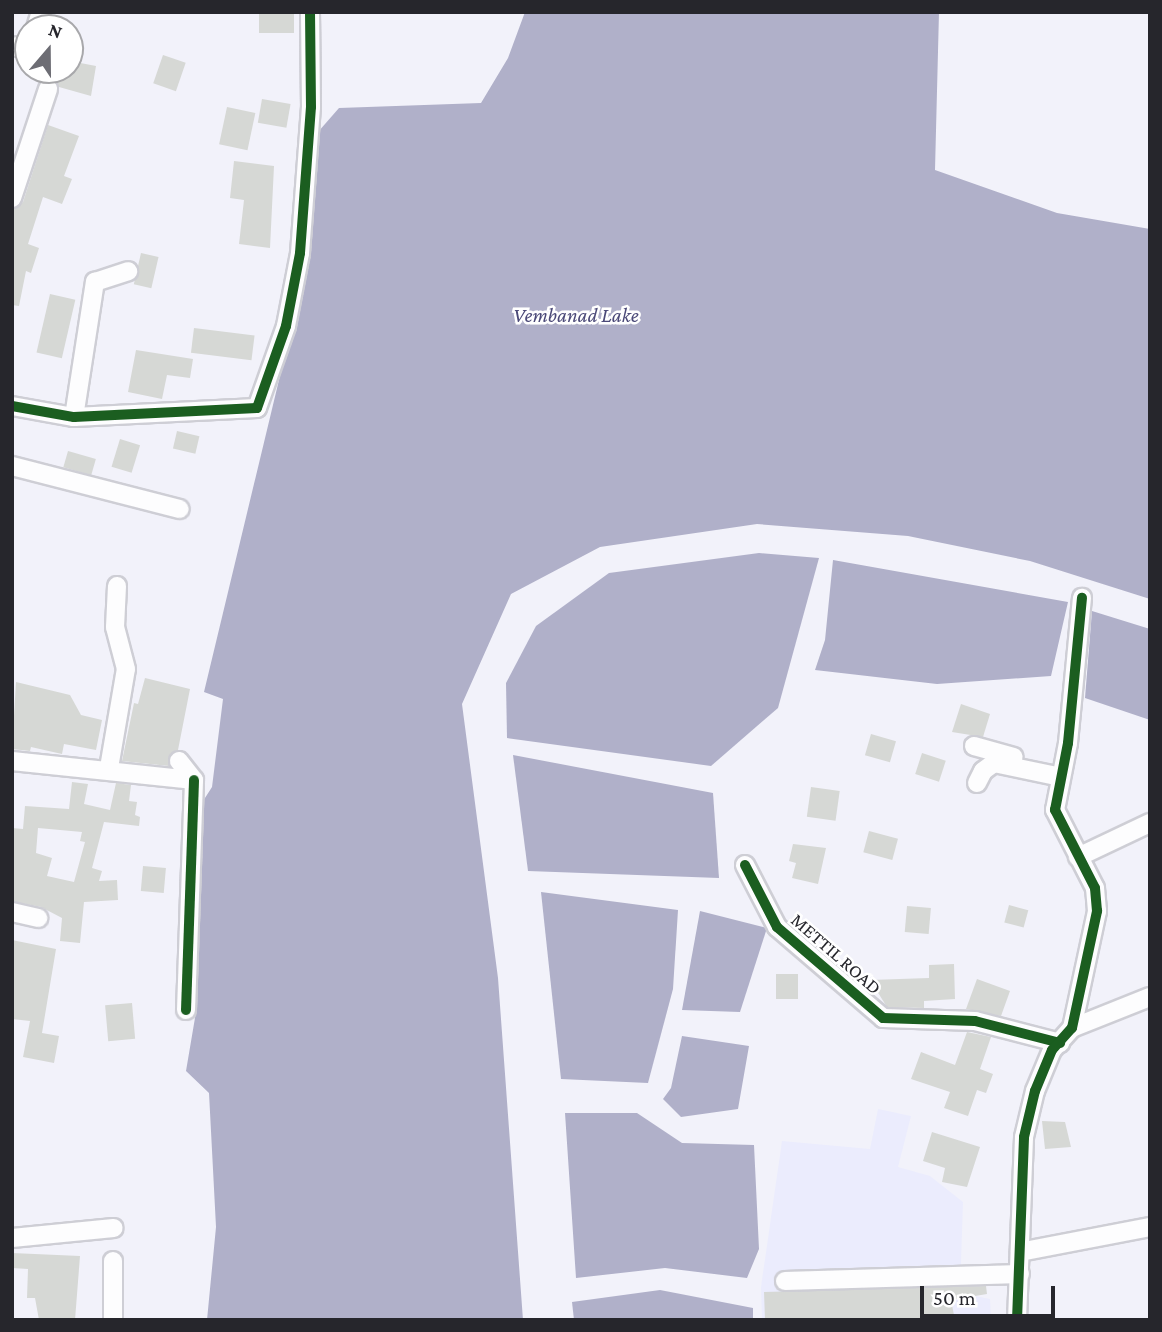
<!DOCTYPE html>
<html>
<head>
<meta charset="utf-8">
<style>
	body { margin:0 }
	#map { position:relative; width:1162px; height:1332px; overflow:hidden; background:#f2f2fa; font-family:"Crimson Pro",serif }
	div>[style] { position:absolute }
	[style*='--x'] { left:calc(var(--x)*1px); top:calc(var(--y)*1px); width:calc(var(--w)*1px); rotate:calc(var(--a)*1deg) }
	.built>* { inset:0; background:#ebecfd }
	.water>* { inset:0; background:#b0b0c9 }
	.building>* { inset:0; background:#d6d8d5; transform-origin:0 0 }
	.roads { filter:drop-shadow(2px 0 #ceced5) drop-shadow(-2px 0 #ceced5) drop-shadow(0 2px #ceced5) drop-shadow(0 -2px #ceced5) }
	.minor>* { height:18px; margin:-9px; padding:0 9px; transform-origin:9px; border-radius:9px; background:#fdfdfe }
	.cycleway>* { height:10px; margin:-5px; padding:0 5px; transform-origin:5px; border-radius:5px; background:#1b5e20 }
	span { translate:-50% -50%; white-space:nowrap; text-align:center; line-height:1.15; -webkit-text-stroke:5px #fff; paint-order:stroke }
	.street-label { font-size:19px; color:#26262c }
	.water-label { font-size:21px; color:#4b4978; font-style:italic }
	.frame { position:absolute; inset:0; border:14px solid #26262c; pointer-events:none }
	.north { position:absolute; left:14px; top:14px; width:70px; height:70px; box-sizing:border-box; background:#fff; border:2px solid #a8a8ab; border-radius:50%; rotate:20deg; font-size:19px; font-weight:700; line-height:28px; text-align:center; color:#26262c }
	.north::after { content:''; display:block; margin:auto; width:24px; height:32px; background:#6d6d74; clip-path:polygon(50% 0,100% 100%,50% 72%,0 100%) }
	.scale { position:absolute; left:920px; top:1286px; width:135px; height:32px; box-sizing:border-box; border:4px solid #26262c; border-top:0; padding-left:9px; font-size:21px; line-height:24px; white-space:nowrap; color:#26262c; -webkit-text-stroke:5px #fff; paint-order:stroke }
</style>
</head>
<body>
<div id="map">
	<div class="built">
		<div style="clip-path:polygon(878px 1109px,911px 1116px,898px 1167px,930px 1176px,963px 1202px,960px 1293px,990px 1299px,991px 1320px,762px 1320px,761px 1287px,782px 1141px,870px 1149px)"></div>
	</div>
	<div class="water">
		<div style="clip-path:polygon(525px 12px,939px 12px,935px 170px,1057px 213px,1150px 229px,1150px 599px,1030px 561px,908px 536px,757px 524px,600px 547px,511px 594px,462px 704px,498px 978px,523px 1320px,207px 1320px,216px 1227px,209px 1093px,186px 1071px,196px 1012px,178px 997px,196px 812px,212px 787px,223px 699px,204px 692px,309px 255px,318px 132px,339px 108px,481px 103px,508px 58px)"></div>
		<div style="clip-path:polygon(759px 553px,819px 558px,778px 708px,711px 766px,507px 738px,506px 683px,536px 626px,609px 573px)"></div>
		<div style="clip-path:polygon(833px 560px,1068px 602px,1051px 676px,937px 684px,815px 670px,825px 640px)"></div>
		<div style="clip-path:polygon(1092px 611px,1150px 629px,1150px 720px,1085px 698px)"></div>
		<div style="clip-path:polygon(513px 755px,713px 793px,719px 878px,528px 871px)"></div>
		<div style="clip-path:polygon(541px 892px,678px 910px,673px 989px,648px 1083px,561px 1079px)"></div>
		<div style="clip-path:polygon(700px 911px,767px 928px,740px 1012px,682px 1010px)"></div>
		<div style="clip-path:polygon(682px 1036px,749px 1046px,738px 1109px,681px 1117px,663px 1099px,671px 1088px)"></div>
		<div style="clip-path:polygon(565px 1113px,637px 1113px,682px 1143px,754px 1145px,759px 1249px,747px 1278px,665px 1268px,576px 1278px)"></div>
		<div style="clip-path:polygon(660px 1290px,753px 1308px,753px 1320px,574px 1320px,572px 1302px)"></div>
	</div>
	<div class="building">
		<div style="left:259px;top:12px;width:35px;height:21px"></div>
		<div style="left:163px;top:55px;width:24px;height:30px;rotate:19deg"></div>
		<div style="clip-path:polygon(70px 61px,96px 66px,91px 96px,59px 87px,48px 78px,51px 70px,70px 70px)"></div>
		<div style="left:262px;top:99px;width:29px;height:24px;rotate:10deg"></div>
		<div style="left:227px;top:107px;width:29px;height:38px;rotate:12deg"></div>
		<div style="clip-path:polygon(48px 125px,79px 136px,64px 176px,72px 179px,62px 204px,43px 197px,28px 244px,39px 248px,31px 273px,26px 271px,19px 306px,12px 305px,12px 209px,23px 202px)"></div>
		<div style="clip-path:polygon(234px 161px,274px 166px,270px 248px,239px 244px,244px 200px,230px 198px)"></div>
		<div style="left:141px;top:253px;width:18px;height:32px;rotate:13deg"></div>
		<div style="left:50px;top:294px;width:26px;height:60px;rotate:13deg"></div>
		<div style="left:194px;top:328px;width:61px;height:25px;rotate:7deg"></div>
		<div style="clip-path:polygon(136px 350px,193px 359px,190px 378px,167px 375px,162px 399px,128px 392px)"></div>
		<div style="left:177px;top:431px;width:23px;height:18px;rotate:13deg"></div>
		<div style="left:120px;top:439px;width:21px;height:29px;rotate:17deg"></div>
		<div style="left:68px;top:451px;width:29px;height:17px;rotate:16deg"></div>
		<div style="clip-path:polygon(145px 678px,190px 689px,178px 750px,169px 756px,169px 766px,122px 761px,134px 703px,138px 704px)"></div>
		<div style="clip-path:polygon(16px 682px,70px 695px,81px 715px,102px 720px,96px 750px,64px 744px,62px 754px,31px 747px,30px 751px,12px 749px)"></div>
		<div style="clip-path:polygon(961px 704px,990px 714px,983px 737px,952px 732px)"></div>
		<div style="left:871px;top:734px;width:26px;height:22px;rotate:16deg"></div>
		<div style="left:922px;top:753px;width:25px;height:22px;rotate:18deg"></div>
		<div style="clip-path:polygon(evenodd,72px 782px,88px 784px,84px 804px,110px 810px,116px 783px,131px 785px,129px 801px,137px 802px,135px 815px,140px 817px,139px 826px,104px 822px,92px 868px,102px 871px,99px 881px,117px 880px,118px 900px,84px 902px,80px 943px,60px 941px,62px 918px,41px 907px,12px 901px,12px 828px,23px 829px,25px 806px,69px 809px,72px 782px,38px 828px,82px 832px,80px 841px,85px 842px,74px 882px,47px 876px,52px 858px,36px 853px,38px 828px)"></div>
		<div style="left:811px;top:787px;width:29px;height:30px;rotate:8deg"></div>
		<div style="left:869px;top:831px;width:30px;height:22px;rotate:15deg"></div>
		<div style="clip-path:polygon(793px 844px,826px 848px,818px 884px,792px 878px,796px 863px,789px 861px)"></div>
		<div style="left:143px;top:866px;width:23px;height:25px;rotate:5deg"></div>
		<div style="left:1009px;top:905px;width:20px;height:18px;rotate:15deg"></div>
		<div style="left:907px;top:906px;width:24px;height:26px;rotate:5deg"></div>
		<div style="clip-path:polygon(12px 940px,56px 949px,42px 1033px,59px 1036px,54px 1063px,23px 1057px,30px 1021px,12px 1019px)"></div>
		<div style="clip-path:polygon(954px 964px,955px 999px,924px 1001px,924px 1008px,887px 1007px,870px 980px,929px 978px,929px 965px)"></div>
		<div style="left:776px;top:974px;width:22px;height:25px"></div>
		<div style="clip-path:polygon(977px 979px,1010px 991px,1001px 1016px,966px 1009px)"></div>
		<div style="left:132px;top:1003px;width:36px;height:27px;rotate:85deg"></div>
		<div style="clip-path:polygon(967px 1032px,991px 1037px,980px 1069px,993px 1074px,986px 1093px,977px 1090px,968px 1116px,944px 1108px,950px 1092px,911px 1079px,921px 1052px,955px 1065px)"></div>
		<div style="clip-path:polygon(1042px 1121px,1065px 1122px,1071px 1147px,1045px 1149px)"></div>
		<div style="clip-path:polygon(932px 1132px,980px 1147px,967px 1187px,942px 1182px,945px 1168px,923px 1161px)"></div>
		<div style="clip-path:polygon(12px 1253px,80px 1256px,75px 1320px,39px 1320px,35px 1298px,27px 1298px,28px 1269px,12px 1268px)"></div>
		<div style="clip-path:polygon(986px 1286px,987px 1294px,951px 1300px,955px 1320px,765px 1320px,764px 1292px)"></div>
	</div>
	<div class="roads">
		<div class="minor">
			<div style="--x:36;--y:28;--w:17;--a:-73"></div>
			<div style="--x:12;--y:47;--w:16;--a:-7"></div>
			<div style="--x:12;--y:198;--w:115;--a:-71.7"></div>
			<div style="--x:12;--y:406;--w:63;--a:10.1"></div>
			<div style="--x:74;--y:417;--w:183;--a:-2.8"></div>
			<div style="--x:257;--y:408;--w:87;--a:-70.5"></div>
			<div style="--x:286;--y:326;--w:74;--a:-79.1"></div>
			<div style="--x:300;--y:253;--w:146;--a:-85.7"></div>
			<div style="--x:311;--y:107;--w:95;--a:-90.6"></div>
			<div style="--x:74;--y:417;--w:137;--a:-81.2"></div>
			<div style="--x:95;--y:282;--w:35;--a:-18"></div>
			<div style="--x:12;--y:466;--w:173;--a:14.4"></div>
			<div style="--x:974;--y:746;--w:41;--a:15.4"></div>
			<div style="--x:12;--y:761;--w:183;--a:6"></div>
			<div style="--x:179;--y:761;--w:24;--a:52"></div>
			<div style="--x:109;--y:768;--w:100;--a:-80.3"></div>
			<div style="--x:126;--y:669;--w:43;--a:-104.7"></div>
			<div style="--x:115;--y:627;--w:41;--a:-87.2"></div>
			<div style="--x:977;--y:783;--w:13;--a:-63"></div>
			<div style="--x:983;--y:771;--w:14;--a:-36"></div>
			<div style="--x:994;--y:763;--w:68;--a:11.8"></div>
			<div style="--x:1078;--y:857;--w:80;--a:-25.3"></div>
			<div style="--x:745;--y:865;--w:70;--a:62.7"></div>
			<div style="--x:777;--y:927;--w:140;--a:40.6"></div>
			<div style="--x:883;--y:1018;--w:92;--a:1.9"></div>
			<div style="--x:975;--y:1021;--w:88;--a:14.5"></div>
			<div style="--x:12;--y:912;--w:27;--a:13"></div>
			<div style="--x:186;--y:1010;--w:230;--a:-88"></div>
			<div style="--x:1072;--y:1028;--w:84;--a:-21.7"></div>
			<div style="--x:12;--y:1238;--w:102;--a:-5.6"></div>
			<div style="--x:1020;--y:1252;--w:132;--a:-10.9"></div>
			<div style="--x:785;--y:1281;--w:235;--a:-1.7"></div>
			<div style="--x:113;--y:1320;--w:59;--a:-90"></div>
			<div style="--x:1017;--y:1320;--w:183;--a:-87.8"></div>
			<div style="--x:1024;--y:1137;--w:47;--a:-76.6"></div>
			<div style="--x:1035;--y:1091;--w:44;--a:-67.5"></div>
			<div style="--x:1052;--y:1050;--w:30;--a:-48"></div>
			<div style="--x:1072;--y:1028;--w:120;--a:-77.9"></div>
			<div style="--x:1097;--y:911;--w:23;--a:-95"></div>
			<div style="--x:1095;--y:888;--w:88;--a:-117.1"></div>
			<div style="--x:1055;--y:810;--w:68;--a:-79"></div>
			<div style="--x:1068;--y:743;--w:146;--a:-84.5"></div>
		</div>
	</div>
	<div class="cycleway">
		<div style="--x:12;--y:406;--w:63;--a:10.1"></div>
		<div style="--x:74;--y:417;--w:183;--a:-2.8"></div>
		<div style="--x:257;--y:408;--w:87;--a:-70.5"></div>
		<div style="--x:286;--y:326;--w:74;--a:-79.1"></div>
		<div style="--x:300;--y:253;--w:146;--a:-85.7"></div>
		<div style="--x:311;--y:107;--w:95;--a:-90.6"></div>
		<div style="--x:745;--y:865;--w:70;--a:62.7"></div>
		<div style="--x:777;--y:927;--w:140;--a:40.6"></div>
		<div style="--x:883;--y:1018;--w:92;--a:1.9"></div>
		<div style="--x:975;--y:1021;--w:88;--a:14.5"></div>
		<div style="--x:186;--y:1010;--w:230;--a:-88"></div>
		<div style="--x:1017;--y:1320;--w:183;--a:-87.8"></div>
		<div style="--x:1024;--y:1137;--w:47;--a:-76.6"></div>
		<div style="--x:1035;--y:1091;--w:44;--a:-67.5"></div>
		<div style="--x:1052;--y:1050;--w:30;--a:-48"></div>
		<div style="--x:1072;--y:1028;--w:120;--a:-77.9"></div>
		<div style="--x:1097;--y:911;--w:23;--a:-95"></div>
		<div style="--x:1095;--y:888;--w:88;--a:-117.1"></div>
		<div style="--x:1055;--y:810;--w:68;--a:-79"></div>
		<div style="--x:1068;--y:743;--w:146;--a:-84.5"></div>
	</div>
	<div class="street-label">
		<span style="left:836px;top:954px;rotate:41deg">METTIL ROAD</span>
	</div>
	<div class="water-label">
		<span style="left:576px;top:315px">Vembanad Lake</span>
	</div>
	<div class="frame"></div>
	<div class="north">N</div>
	<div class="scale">50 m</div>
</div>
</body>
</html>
